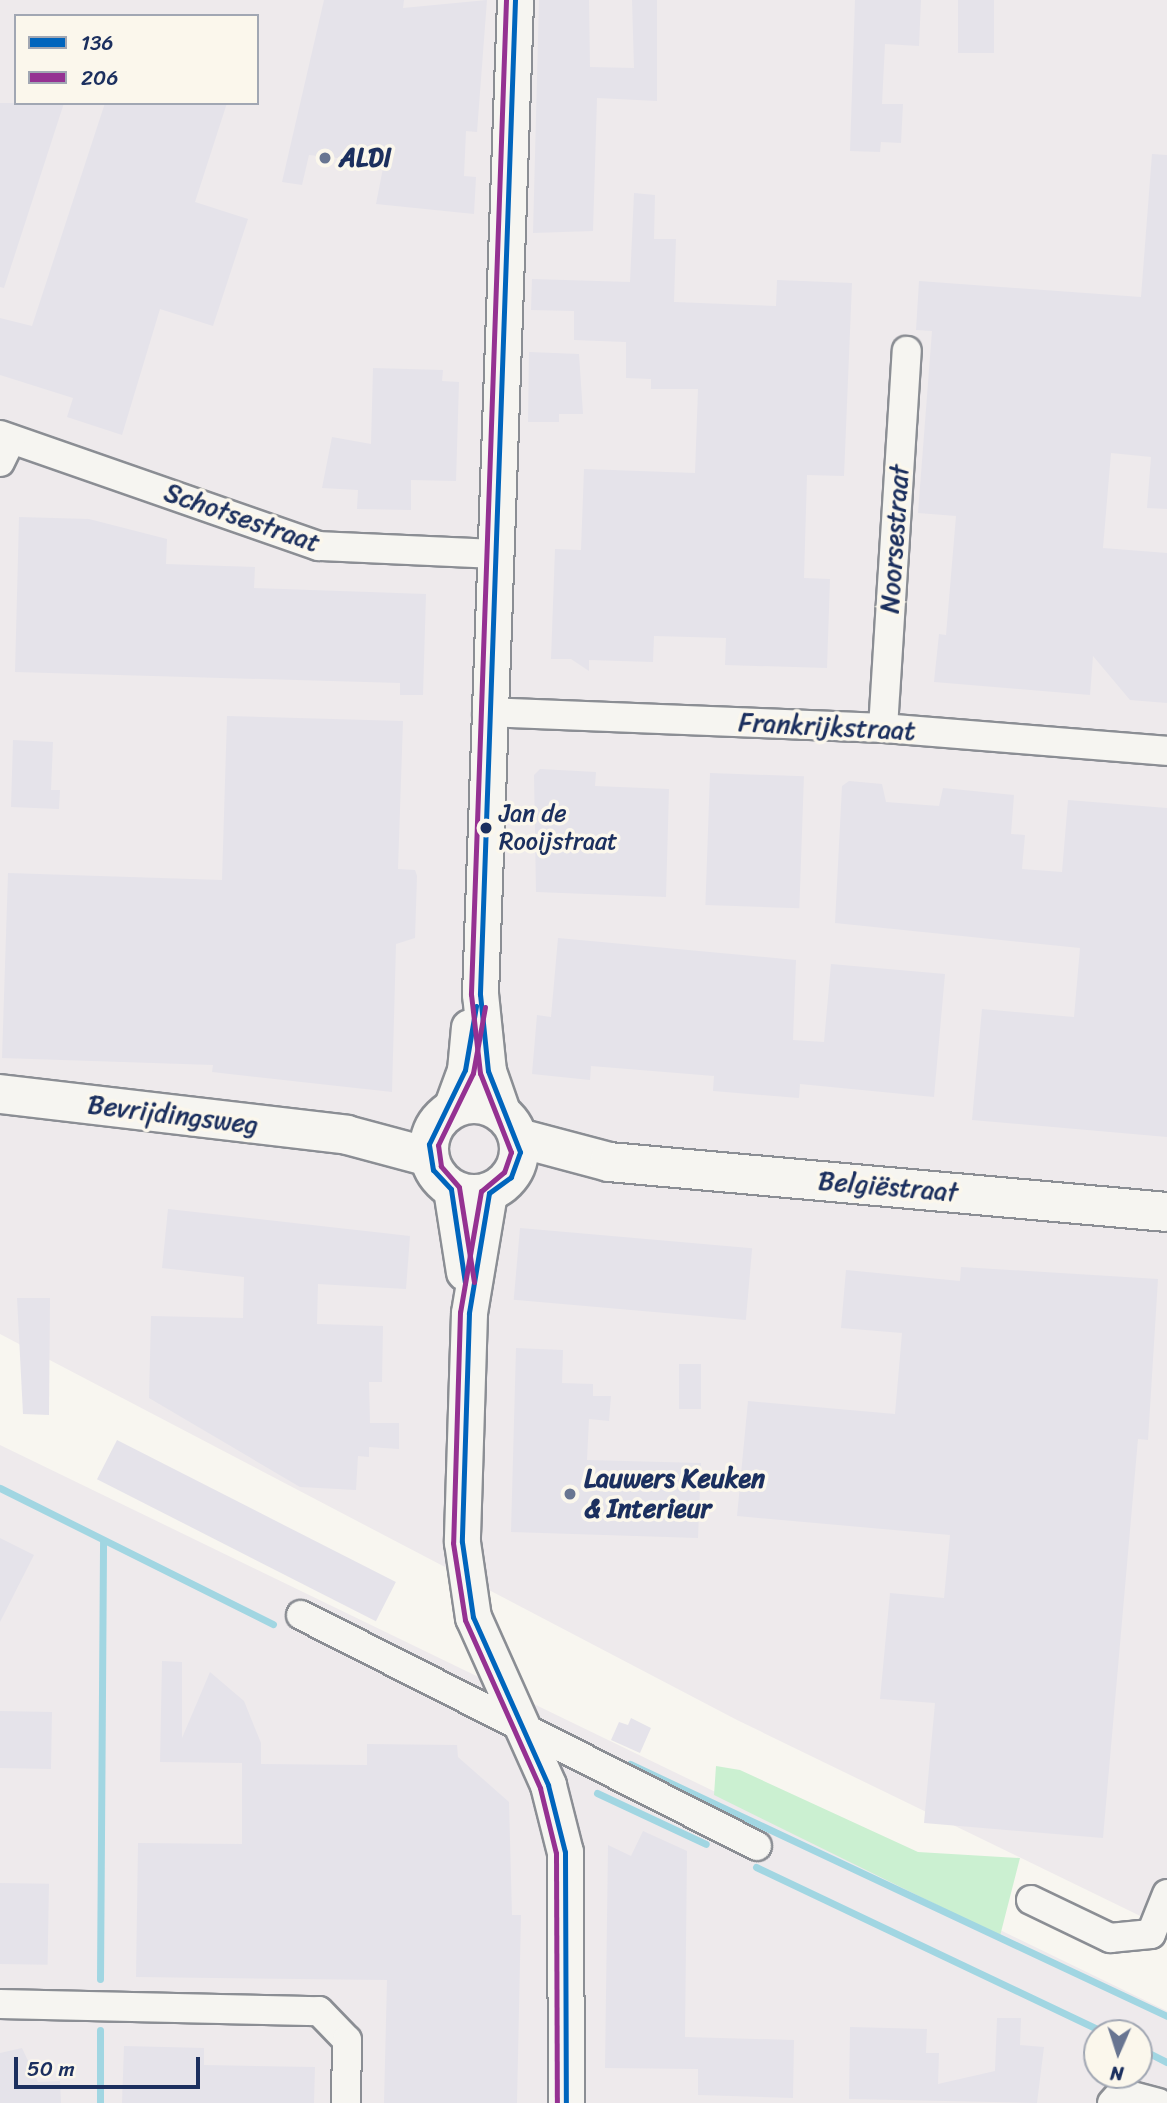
<!DOCTYPE html>
<html>
<head>
<meta charset="utf-8">
<style>
	body { margin:0 }
	#map { position:relative; width:1167px; height:2103px; overflow:hidden; background:#f8f6f0; font-family:Sriracha,sans-serif }
	div>[style] { position:absolute }
	[style*='--x'] { left:calc(var(--x)*1px); top:calc(var(--y)*1px); width:calc(var(--w)*1px); rotate:calc(var(--a)*1deg) }
	.built>* { inset:0; background:#eeeaec }
	.green>* { inset:0; background:#cbf0d1 }
	.stream>* { height:7px; margin:-3.5px; padding:0 3.5px; transform-origin:3.5px; border-radius:3.5px; background:#a1d6e2 }
	.building>* { inset:0; background:#e5e3ea; transform-origin:0 0 }
	.roads { filter:drop-shadow(2px 0 #8b8e94) drop-shadow(-2px 0 #8b8e94) drop-shadow(0 2px #8b8e94) drop-shadow(0 -2px #8b8e94) }
	.minor>* { height:28px; margin:-14px; padding:0 14px; transform-origin:14px; border-radius:14px; background:#f6f5f1 }
	.tertiary>* { height:35px; margin:-17.5px; padding:0 17.5px; transform-origin:17.5px; border-radius:17.5px; background:#f6f5f1 }
	.secondary>* { height:38px; margin:-19px; padding:0 19px; transform-origin:19px; border-radius:19px; background:#f6f5f1 }
	.secondary>.ring { margin:-19px; padding:0; box-sizing:content-box; background:none; border:38px solid #f6f5f1; border-radius:50% }
	.bus-1>* { height:5px; margin:-2.5px; padding:0 2.5px; transform-origin:2.5px; border-radius:2.5px; background:#0065bd }
	.bus-2>* { height:5px; margin:-2.5px; padding:0 2.5px; transform-origin:2.5px; border-radius:2.5px; background:#953192 }
	.dots>* { width:19px; height:19px; translate:-50% -50%; box-sizing:border-box; border:4px solid #fbf7ec; border-radius:50% }
	span { translate:-50% -50%; white-space:nowrap; text-align:center; line-height:1.15; -webkit-text-stroke:7px #fbf7ec; paint-order:stroke }
	.bus-label { font-size:24px; color:#1b2f5e }
	.left { translate:0 -50%; text-align:left }
	.poi-label { font-size:26px; color:#1b2f5e; font-weight:700 }
	.street-label { font-size:26px; color:#1b2f5e }
	.legend { position:absolute; left:14px; top:14px; width:245px; height:91px; box-sizing:border-box; background:#fbf7ec; border:2px solid #a1a7b3; margin:0; padding:9px 12px; list-style:none; font-size:21px; color:#1b2f5e }
	.legend li { display:flex; align-items:center; gap:14px; height:35px }
	.legend b { width:35px; border:2px solid #a1a7b3 }
	.north { position:absolute; left:1083px; top:2019px; width:70px; height:70px; box-sizing:border-box; background:#fbf7ec; border:2px solid #a1a7b3; border-radius:50%; rotate:183deg; font-size:19px; font-weight:700; line-height:28px; text-align:center; color:#1b2f5e }
	.north::after { content:''; display:block; margin:auto; width:24px; height:32px; background:#687591; clip-path:polygon(50% 0,100% 100%,50% 72%,0 100%) }
	.scale { position:absolute; left:14px; top:2057px; width:186px; height:32px; box-sizing:border-box; border:4px solid #1b2f5e; border-top:0; padding-left:9px; font-size:21px; line-height:24px; white-space:nowrap; color:#1b2f5e; -webkit-text-stroke:5px #fbf7ec; paint-order:stroke }
</style>
</head>
<body>
<div id="map">
	<div class="built">
		<div style="clip-path:polygon(evenodd,0 0,1167px 0,1167px 1929px,737px 1720px,0 1334px,0 0,16px 16px,257px 16px,257px 103px,16px 103px,16px 16px)"></div>
		<div style="clip-path:polygon(evenodd,0 1445px,1167px 2011px,1167px 2103px,0 2103px,0 1445px,1097px 2033px,1139px 2033px,1139px 2075px,1097px 2075px,1097px 2033px)"></div>
	</div>
	<div class="green">
		<div style="clip-path:polygon(716px 1766px,740px 1770px,918px 1852px,1020px 1858px,1000px 1936px,714px 1795px)"></div>
	</div>
	<div class="stream">
		<div style="--x:0;--y:1488;--w:305;--a:26.5"></div>
		<div style="--x:630;--y:1764;--w:593;--a:25.14"></div>
		<div style="--x:597;--y:1793;--w:120;--a:25.1"></div>
		<div style="--x:756;--y:1867;--w:387;--a:25.4"></div>
		<div style="--x:100;--y:1979;--w:437;--a:-89.6"></div>
		<div style="--x:1139;--y:2048;--w:31;--a:27"></div>
		<div style="--x:100;--y:2103;--w:73;--a:-90"></div>
	</div>
	<div class="building">
		<div style="clip-path:polygon(324px 0,404px 0,403px 8px,487px 0,477px 132px,466px 131px,464px 176px,476px 177px,474px 214px,376px 204px,384px 163px,309px 155px,302px 185px,282px 182px)"></div>
		<div style="clip-path:polygon(539px 0,589px 0,590px 67px,634px 68px,632px 0,657px 0,657px 101px,597px 98px,593px 231px,533px 233px)"></div>
		<div style="clip-path:polygon(855px 0,921px 0,919px 46px,885px 44px,882px 104px,903px 104px,901px 143px,881px 142px,880px 152px,850px 151px)"></div>
		<div style="left:958px;top:0;width:36px;height:53px"></div>
		<div style="clip-path:polygon(0 103px,64px 103px,4px 288px,0 287px)"></div>
		<div style="clip-path:polygon(105px 103px,227px 103px,195px 202px,248px 219px,213px 326px,160px 309px,122px 435px,67px 417px,73px 398px,0 375px,0 318px,32px 326px)"></div>
		<div style="clip-path:polygon(1152px 154px,1167px 155px,1167px 509px,1147px 508px,1151px 457px,1111px 453px,1103px 548px,1167px 553px,1167px 703px,1130px 700px,1093px 656px,1090px 695px,934px 682px,939px 634px,946px 635px,956px 516px,918px 513px,932px 331px,916px 330px,919px 281px,1141px 297px)"></div>
		<div style="clip-path:polygon(634px 193px,655px 195px,654px 239px,676px 239px,674px 302px,776px 306px,777px 280px,852px 283px,844px 476px,807px 475px,804px 578px,830px 579px,827px 668px,725px 665px,726px 638px,654px 636px,653px 662px,589px 660px,589px 671px,571px 659px,551px 659px,555px 549px,581px 550px,584px 469px,695px 473px,698px 389px,651px 389px,651px 379px,626px 378px,626px 342px,574px 340px,574px 311px,531px 310px,532px 279px,630px 282px)"></div>
		<div style="clip-path:polygon(529px 352px,579px 354px,583px 414px,559px 414px,559px 422px,528px 422px)"></div>
		<div style="clip-path:polygon(373px 368px,443px 370px,442px 381px,459px 382px,456px 481px,411px 480px,411px 510px,357px 509px,358px 490px,322px 488px,332px 437px,371px 444px)"></div>
		<div style="clip-path:polygon(19px 517px,89px 519px,167px 539px,166px 564px,255px 567px,254px 588px,426px 594px,423px 695px,400px 695px,400px 683px,15px 672px)"></div>
		<div style="clip-path:polygon(227px 716px,403px 721px,398px 869px,415px 870px,417px 876px,415px 938px,396px 944px,392px 1092px,212px 1072px,213px 1065px,2px 1058px,8px 873px,222px 880px)"></div>
		<div style="clip-path:polygon(13px 740px,53px 742px,51px 790px,60px 790px,59px 809px,11px 807px)"></div>
		<div style="clip-path:polygon(540px 769px,596px 772px,595px 786px,669px 789px,666px 897px,536px 892px,534px 775px)"></div>
		<div style="left:710px;top:773px;width:94px;height:132px;rotate:2deg"></div>
		<div style="clip-path:polygon(849px 781px,882px 784px,886px 802px,939px 806px,943px 788px,1014px 795px,1011px 834px,1025px 835px,1022px 869px,1062px 872px,1068px 800px,1167px 808px,1167px 1137px,972px 1120px,982px 1009px,1074px 1017px,1080px 948px,835px 923px,842px 786px)"></div>
		<div style="clip-path:polygon(558px 938px,796px 960px,793px 1040px,824px 1042px,831px 964px,945px 974px,934px 1097px,800px 1084px,799px 1098px,713px 1091px,714px 1076px,591px 1066px,590px 1080px,532px 1074px,537px 1015px,551px 1017px)"></div>
		<div style="clip-path:polygon(168px 1209px,410px 1236px,406px 1289px,318px 1284px,317px 1324px,383px 1326px,382px 1382px,369px 1382px,370px 1423px,399px 1423px,399px 1449px,369px 1447px,369px 1457px,358px 1456px,356px 1490px,300px 1487px,149px 1398px,151px 1316px,243px 1318px,244px 1277px,162px 1268px)"></div>
		<div style="left:520px;top:1228px;width:233px;height:72px;rotate:5deg"></div>
		<div style="clip-path:polygon(961px 1267px,1158px 1279px,1148px 1440px,1138px 1439px,1103px 1838px,924px 1823px,935px 1703px,880px 1699px,890px 1593px,944px 1598px,950px 1535px,737px 1516px,748px 1401px,895px 1414px,902px 1333px,841px 1328px,846px 1270px,960px 1281px)"></div>
		<div style="clip-path:polygon(17px 1298px,50px 1298px,49px 1415px,23px 1414px)"></div>
		<div style="clip-path:polygon(516px 1348px,563px 1350px,562px 1383px,593px 1384px,593px 1396px,611px 1396px,609px 1421px,589px 1419px,587px 1460px,701px 1463px,698px 1538px,511px 1532px)"></div>
		<div style="left:679px;top:1364px;width:22px;height:45px"></div>
		<div style="left:117px;top:1440px;width:313px;height:44px;rotate:27deg"></div>
		<div style="clip-path:polygon(0 1538px,34px 1555px,0 1622px)"></div>
		<div style="clip-path:polygon(162px 1661px,182px 1662px,182px 1738px,210px 1672px,244px 1701px,261px 1743px,261px 1764px,367px 1765px,367px 1744px,457px 1745px,458px 1757px,509px 1802px,512px 1915px,521px 1915px,517px 2103px,384px 2103px,387px 1980px,136px 1977px,138px 1843px,242px 1844px,242px 1763px,160px 1762px)"></div>
		<div style="left:0;top:1711px;width:52px;height:57px;rotate:1deg"></div>
		<div style="clip-path:polygon(631px 1718px,651px 1728px,640px 1753px,611px 1740px,619px 1722px,628px 1725px)"></div>
		<div style="clip-path:polygon(643px 1831px,687px 1851px,685px 2037px,794px 2040px,793px 2098px,698px 2095px,698px 2069px,605px 2068px,608px 1845px,631px 1856px)"></div>
		<div style="left:0;top:1883px;width:49px;height:81px;rotate:1deg"></div>
		<div style="clip-path:polygon(997px 2018px,1021px 2018px,1020px 2045px,1044px 2047px,1037px 2103px,849px 2099px,850px 2027px,927px 2029px,926px 2053px,939px 2053px,938px 2084px,995px 2071px)"></div>
		<div style="clip-path:polygon(124px 2046px,204px 2048px,204px 2065px,315px 2067px,314px 2103px,122px 2103px)"></div>
		<div style="clip-path:polygon(22px 2048px,38px 2082px,60px 2081px,61px 2103px,0 2103px,0 2053px)"></div>
	</div>
	<div class="roads">
		<div class="minor">
			<div style="--x:0;--y:435;--w:338;--a:19.2"></div>
			<div style="--x:319;--y:546;--w:174;--a:2.6"></div>
			<div style="--x:0;--y:462;--w:25;--a:-64"></div>
			<div style="--x:487;--y:712;--w:396;--a:2.3"></div>
			<div style="--x:883;--y:728;--w:285;--a:4.6"></div>
			<div style="--x:883;--y:728;--w:378;--a:-86.4"></div>
			<div style="--x:301;--y:1615;--w:511;--a:26.87"></div>
			<div style="--x:1031;--y:1900;--w:88;--a:25.7"></div>
			<div style="--x:1110;--y:1938;--w:41;--a:-5.6"></div>
			<div style="--x:1151;--y:1934;--w:43;--a:-68.2"></div>
			<div style="--x:0;--y:2004;--w:319;--a:1.3"></div>
			<div style="--x:319;--y:2011;--w:40;--a:46"></div>
			<div style="--x:347;--y:2040;--w:63;--a:90.9"></div>
			<div style="--x:1112;--y:2103;--w:13;--a:-48"></div>
			<div style="--x:1121;--y:2093;--w:39;--a:15"></div>
		</div>
		<div class="tertiary">
			<div style="--x:450;--y:1111;--w:44;--a:-69.9"></div>
			<div style="--x:465;--y:1070;--w:43;--a:-84.7"></div>
			<div style="--x:503;--y:1114;--w:46;--a:-109.2"></div>
			<div style="--x:488;--y:1071;--w:77;--a:-95.9"></div>
			<div style="--x:480;--y:994;--w:995;--a:-87.98"></div>
			<div style="--x:451;--y:1189;--w:84;--a:81.1"></div>
			<div style="--x:489;--y:1193;--w:122;--a:99.5"></div>
			<div style="--x:469;--y:1313;--w:229;--a:91.8"></div>
			<div style="--x:462;--y:1542;--w:76;--a:81.7"></div>
			<div style="--x:473;--y:1617;--w:184;--a:65.9"></div>
			<div style="--x:548;--y:1785;--w:69;--a:75.8"></div>
			<div style="--x:565;--y:1852;--w:251;--a:89.8"></div>
		</div>
		<div class="secondary">
			<div style="--x:0;--y:1094;--w:349;--a:6.7"></div>
			<div style="--x:347;--y:1135;--w:85;--a:15"></div>
			<div class="ring" style="left:429px;top:1104px;width:52px;height:52px"></div>
			<div style="--x:519;--y:1138;--w:93;--a:14.9"></div>
			<div style="--x:609;--y:1162;--w:560;--a:5.12"></div>
		</div>
	</div>
	<div class="bus-1">
		<div style="--x:515;--y:0;--w:995;--a:92.02"></div>
		<div style="--x:480;--y:994;--w:77;--a:84.1"></div>
		<div style="--x:488;--y:1071;--w:87;--a:68.4"></div>
		<div style="--x:520;--y:1152;--w:27;--a:110"></div>
		<div style="--x:511;--y:1177;--w:27;--a:144"></div>
		<div style="--x:489;--y:1193;--w:122;--a:99.5"></div>
		<div style="--x:469;--y:1313;--w:229;--a:91.8"></div>
		<div style="--x:462;--y:1542;--w:76;--a:81.7"></div>
		<div style="--x:473;--y:1617;--w:184;--a:65.9"></div>
		<div style="--x:548;--y:1785;--w:69;--a:75.8"></div>
		<div style="--x:565;--y:1852;--w:251;--a:89.8"></div>
		<div style="--x:465;--y:1283;--w:95;--a:-98.5"></div>
		<div style="--x:451;--y:1189;--w:26;--a:-133"></div>
		<div style="--x:433;--y:1170;--w:26;--a:-99"></div>
		<div style="--x:429;--y:1144;--w:82;--a:-64.1"></div>
		<div style="--x:465;--y:1070;--w:65;--a:-80.2"></div>
	</div>
	<div class="bus-2">
		<div style="--x:506;--y:0;--w:995;--a:92.02"></div>
		<div style="--x:471;--y:994;--w:80;--a:83.5"></div>
		<div style="--x:480;--y:1073;--w:85;--a:68.6"></div>
		<div style="--x:511;--y:1152;--w:21;--a:109"></div>
		<div style="--x:504;--y:1172;--w:30;--a:140"></div>
		<div style="--x:481;--y:1191;--w:123;--a:99.8"></div>
		<div style="--x:460;--y:1312;--w:231;--a:91.7"></div>
		<div style="--x:453;--y:1543;--w:78;--a:81.1"></div>
		<div style="--x:465;--y:1620;--w:184;--a:65.9"></div>
		<div style="--x:540;--y:1788;--w:67;--a:76.2"></div>
		<div style="--x:556;--y:1853;--w:250;--a:89.8"></div>
		<div style="--x:474;--y:1282;--w:96;--a:-99"></div>
		<div style="--x:459;--y:1187;--w:28;--a:-131"></div>
		<div style="--x:441;--y:1166;--w:21;--a:-98"></div>
		<div style="--x:438;--y:1145;--w:80;--a:-64.1"></div>
		<div style="--x:473;--y:1073;--w:67;--a:-79.7"></div>
	</div>
	<div class="dots">
		<div style="left:325px;top:158px;background:#687591"></div>
		<div style="left:486px;top:828px;background:#1b2f5e"></div>
		<div style="left:570px;top:1494px;background:#687591"></div>
	</div>
	<div class="bus-label">
		<span class="left" style="left:499px;top:828px">Jan de<br>Rooijstraat</span>
	</div>
	<div class="poi-label">
		<span class="left" style="left:339px;top:158px">ALDI</span>
		<span class="left" style="left:584px;top:1494px">Lauwers Keuken<br>&amp; Interieur</span>
	</div>
	<div class="street-label">
		<span style="left:242px;top:518px;rotate:19deg">Schotsestraat</span>
		<span style="left:895px;top:539px;rotate:-86deg">Noorsestraat</span>
		<span style="left:827px;top:727px;rotate:3deg">Frankrijkstraat</span>
		<span style="left:173px;top:1115px;rotate:7deg">Bevrijdingsweg</span>
		<span style="left:888px;top:1187px;rotate:5deg">Belgiëstraat</span>
	</div>
	<ul class="legend">
	<li><b style="height:9px;background:#0065bd"></b>136</li>
	<li><b style="height:9px;background:#953192"></b>206</li>
	</ul>
	<div class="north">N</div>
	<div class="scale">50 m</div>
</div>
</body>
</html>
